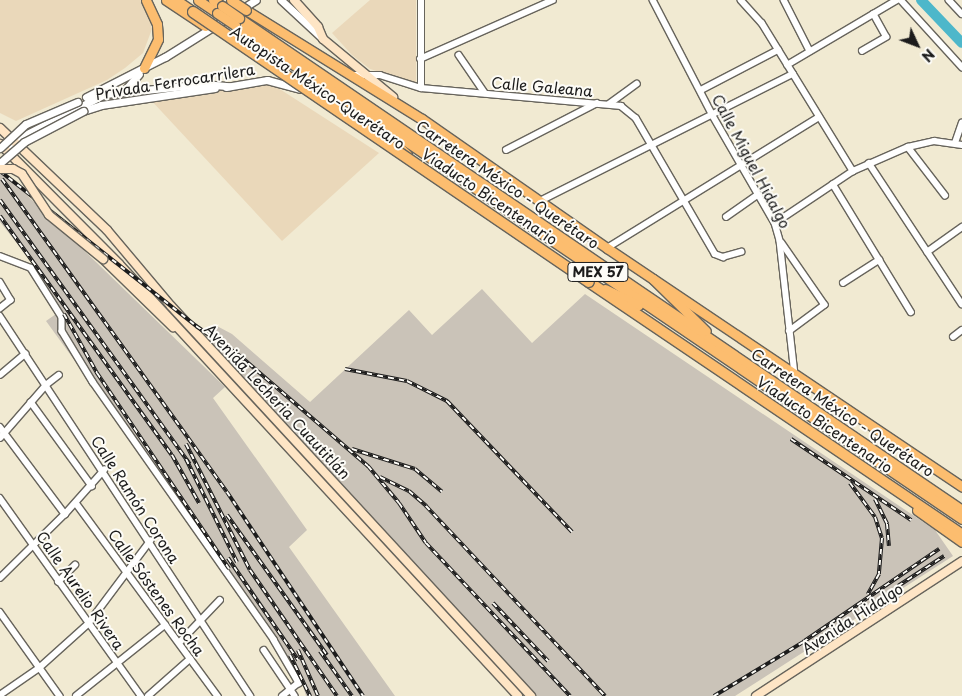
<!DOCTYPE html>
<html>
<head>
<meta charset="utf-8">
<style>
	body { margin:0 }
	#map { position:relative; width:962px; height:696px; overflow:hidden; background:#f1ead2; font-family:"Playpen Sans",sans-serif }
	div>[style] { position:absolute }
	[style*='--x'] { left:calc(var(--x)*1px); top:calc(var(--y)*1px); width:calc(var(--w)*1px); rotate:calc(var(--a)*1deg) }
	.built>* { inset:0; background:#ead8ba }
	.industrial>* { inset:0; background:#cac3b8 }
	.river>* { height:10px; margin:-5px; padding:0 5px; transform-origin:5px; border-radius:5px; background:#4db7ca }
	.roads { filter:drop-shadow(1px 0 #67645c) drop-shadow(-1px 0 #67645c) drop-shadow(0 1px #67645c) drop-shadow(0 -1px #67645c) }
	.minor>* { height:5.5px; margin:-2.75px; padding:0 2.75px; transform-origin:2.75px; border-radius:2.75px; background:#fff }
	.tertiary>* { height:7px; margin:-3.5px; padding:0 3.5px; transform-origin:3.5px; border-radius:3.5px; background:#fff }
	.secondary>* { height:8px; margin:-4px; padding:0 4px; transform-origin:4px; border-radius:4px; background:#fee5c5 }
	.primary>* { height:9px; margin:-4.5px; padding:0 4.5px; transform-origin:4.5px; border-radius:4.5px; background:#fcbd6f }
	.trunk>* { height:9px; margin:-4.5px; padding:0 4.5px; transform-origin:4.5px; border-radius:4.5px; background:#fcbd6f }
	.motorway>* { height:10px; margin:-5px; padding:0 5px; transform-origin:5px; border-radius:5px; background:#fcbd6f }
	.rail>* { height:4px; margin-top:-2px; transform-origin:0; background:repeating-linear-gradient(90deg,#fdfcf7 0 5.5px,#1c1c1c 0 11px); box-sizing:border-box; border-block:1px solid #1c1c1c }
	.bridges { filter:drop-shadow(1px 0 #67645c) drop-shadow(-1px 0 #67645c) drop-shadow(0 1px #67645c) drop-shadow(0 -1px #67645c) }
	.tertiary-bridge>* { height:7px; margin:-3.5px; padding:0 3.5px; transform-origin:3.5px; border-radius:3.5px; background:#fff }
	.secondary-bridge>* { height:8px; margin:-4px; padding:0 4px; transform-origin:4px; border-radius:4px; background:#fee5c5 }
	.primary-bridge>* { height:9px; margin:-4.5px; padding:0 4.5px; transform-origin:4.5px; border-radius:4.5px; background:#fcbd6f }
	.trunk-bridge>* { height:9px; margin:-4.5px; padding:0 4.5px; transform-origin:4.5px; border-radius:4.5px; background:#fcbd6f }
	.motorway-bridge>* { height:10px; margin:-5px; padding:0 5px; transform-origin:5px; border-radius:5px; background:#fcbd6f }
	span { translate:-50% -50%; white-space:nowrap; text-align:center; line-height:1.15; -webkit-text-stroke:4px #fdfcf7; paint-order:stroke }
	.shield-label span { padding:1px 4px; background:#fdfcf7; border:1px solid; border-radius:4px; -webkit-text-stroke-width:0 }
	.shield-label { font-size:14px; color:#1c1c1c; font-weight:700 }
	.street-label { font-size:15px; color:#1c1c1c }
	.north { position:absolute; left:892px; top:20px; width:50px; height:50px; -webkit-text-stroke:4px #fdfcf7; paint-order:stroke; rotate:133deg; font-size:14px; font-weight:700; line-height:20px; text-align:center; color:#1c1c1c }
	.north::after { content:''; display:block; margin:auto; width:18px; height:22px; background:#1c1c1c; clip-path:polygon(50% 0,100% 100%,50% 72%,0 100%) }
</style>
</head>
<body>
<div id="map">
	<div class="built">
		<div style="clip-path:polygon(0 0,142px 0,148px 7px,152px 29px,143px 53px,125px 68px,107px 80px,16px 121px,0 113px)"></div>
		<div style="clip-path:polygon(370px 0,416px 0,416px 83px,370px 69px,352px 55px,332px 33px)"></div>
		<div style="clip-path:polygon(264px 83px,275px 86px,379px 153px,282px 241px,149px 98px)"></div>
	</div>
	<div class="industrial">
		<div style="clip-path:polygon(0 169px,225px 387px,213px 398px,307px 530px,289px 547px,395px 696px,306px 696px,302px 683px,278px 642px,46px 321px,56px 314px,32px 262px,0 222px)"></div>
		<div style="clip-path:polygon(482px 289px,532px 343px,585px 294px,935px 530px,953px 556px,735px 696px,537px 696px,207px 338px,208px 331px,215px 325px,232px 334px,310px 402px,409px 310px,432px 335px)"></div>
	</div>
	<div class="river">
		<div style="--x:921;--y:0;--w:59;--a:46.4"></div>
	</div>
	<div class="roads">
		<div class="minor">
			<div style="--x:653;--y:0;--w:128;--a:62.6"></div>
			<div style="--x:712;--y:114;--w:126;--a:60"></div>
			<div style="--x:775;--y:223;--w:19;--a:74"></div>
			<div style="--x:780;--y:241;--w:135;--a:83.6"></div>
			<div style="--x:741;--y:0;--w:31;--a:48"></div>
			<div style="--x:762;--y:23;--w:174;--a:58.4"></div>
			<div style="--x:784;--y:0;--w:57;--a:63"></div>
			<div style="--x:901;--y:0;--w:91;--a:47.7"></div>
			<div style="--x:949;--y:0;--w:19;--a:47"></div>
			<div style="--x:862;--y:51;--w:28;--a:-30"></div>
			<div style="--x:886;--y:37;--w:26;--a:-119"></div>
			<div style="--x:459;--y:55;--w:46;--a:55.6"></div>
			<div style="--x:420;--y:59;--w:145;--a:-23.9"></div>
			<div style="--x:787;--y:65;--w:128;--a:-30.6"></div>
			<div style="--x:350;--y:75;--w:30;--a:0"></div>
			<div style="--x:380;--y:75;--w:43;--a:17.6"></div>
			<div style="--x:421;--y:88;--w:201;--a:5.1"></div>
			<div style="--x:621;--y:106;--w:19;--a:39"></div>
			<div style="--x:636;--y:118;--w:157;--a:59.8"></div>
			<div style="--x:715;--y:254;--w:9;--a:21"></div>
			<div style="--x:723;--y:257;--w:19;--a:-16"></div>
			<div style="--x:421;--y:88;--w:88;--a:-90"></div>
			<div style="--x:701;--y:90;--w:87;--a:-27.5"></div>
			<div style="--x:609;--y:104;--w:34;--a:-36"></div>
			<div style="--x:955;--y:143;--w:21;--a:-71"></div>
			<div style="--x:908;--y:147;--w:61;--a:52.4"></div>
			<div style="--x:506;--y:150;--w:102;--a:-27.3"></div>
			<div style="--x:869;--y:163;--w:169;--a:56.6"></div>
			<div style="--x:833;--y:184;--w:150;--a:58.6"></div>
			<div style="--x:540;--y:201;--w:283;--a:-26.7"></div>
			<div style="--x:726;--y:217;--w:39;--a:-35"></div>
			<div style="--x:775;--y:223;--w:94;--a:-33.7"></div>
			<div style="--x:853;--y:171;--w:60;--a:-23.6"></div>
			<div style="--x:908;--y:147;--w:27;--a:-13"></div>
			<div style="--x:934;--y:141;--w:28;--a:8"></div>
			<div style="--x:782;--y:243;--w:75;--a:55.3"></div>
			<div style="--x:825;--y:305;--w:44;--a:143.4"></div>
			<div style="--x:607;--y:248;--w:249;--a:-31.7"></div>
			<div style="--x:927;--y:252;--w:43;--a:-35.5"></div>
			<div style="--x:0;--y:256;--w:33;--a:21"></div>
			<div style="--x:31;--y:268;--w:58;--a:57.7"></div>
			<div style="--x:62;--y:317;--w:14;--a:90"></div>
			<div style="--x:62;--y:331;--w:60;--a:58.7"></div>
			<div style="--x:93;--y:382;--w:315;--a:54.9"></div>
			<div style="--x:274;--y:640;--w:50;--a:59.8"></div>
			<div style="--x:299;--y:683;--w:21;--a:141"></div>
			<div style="--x:0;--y:282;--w:21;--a:59"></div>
			<div style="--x:11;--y:300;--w:14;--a:141"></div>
			<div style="--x:843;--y:283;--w:43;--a:-32.6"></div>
			<div style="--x:0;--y:316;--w:455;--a:56.6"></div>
			<div style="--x:953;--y:337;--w:11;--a:-38"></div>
			<div style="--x:0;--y:375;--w:33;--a:-40"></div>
			<div style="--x:31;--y:402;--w:104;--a:54"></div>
			<div style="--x:0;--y:427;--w:109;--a:53.2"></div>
			<div style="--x:0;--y:438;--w:70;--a:-49"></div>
			<div style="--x:46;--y:385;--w:16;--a:-38"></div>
			<div style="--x:0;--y:498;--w:243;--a:54.5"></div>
			<div style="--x:76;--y:503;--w:240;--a:53.7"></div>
			<div style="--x:0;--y:578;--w:91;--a:-44.6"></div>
			<div style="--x:65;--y:514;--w:59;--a:-48.4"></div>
			<div style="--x:58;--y:582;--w:24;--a:-45"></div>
			<div style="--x:0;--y:612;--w:103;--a:54.5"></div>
			<div style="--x:179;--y:643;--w:59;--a:-46.4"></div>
			<div style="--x:264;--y:650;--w:55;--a:56"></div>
			<div style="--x:0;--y:695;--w:47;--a:-34.7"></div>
			<div style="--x:39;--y:668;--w:66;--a:-41.9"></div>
			<div style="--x:88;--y:624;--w:104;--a:-53.2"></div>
			<div style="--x:76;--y:696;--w:114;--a:-38.6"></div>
			<div style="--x:148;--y:696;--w:56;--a:-41.4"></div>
		</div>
		<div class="tertiary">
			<div style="--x:281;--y:0;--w:57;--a:42.9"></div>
			<div style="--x:226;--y:87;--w:42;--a:-9.7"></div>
			<div style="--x:267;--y:80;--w:34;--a:15"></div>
			<div style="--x:125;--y:90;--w:21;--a:-49"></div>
			<div style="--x:86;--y:97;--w:89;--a:-26.9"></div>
			<div style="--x:165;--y:57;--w:107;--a:-32.1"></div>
			<div style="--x:83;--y:111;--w:19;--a:-18"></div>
			<div style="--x:101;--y:105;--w:115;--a:-8.5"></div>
			<div style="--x:5;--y:149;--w:11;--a:-45"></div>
			<div style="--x:13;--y:141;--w:103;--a:-27.1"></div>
			<div style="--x:105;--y:94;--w:100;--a:-5.8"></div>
			<div style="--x:204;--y:84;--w:25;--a:5"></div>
		</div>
		<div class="secondary">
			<div style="--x:294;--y:0;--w:36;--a:48"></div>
			<div style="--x:318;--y:27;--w:13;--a:67"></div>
			<div style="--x:323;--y:39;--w:91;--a:39.6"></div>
			<div style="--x:0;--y:128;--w:148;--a:43.6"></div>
			<div style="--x:107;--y:230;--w:99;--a:49.9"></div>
			<div style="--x:171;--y:306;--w:531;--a:47.29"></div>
			<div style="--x:0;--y:144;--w:169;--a:45.2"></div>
			<div style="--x:119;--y:264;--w:588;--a:47.27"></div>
			<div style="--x:103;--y:259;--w:98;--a:44.2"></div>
			<div style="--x:756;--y:696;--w:246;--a:-33.2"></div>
		</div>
		<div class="primary">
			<div style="--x:166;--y:0;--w:47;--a:33.7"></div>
			<div style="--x:246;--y:10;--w:207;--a:31.8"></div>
			<div style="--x:422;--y:119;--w:226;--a:34.9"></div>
			<div style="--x:607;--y:248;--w:428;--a:33.9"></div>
			<div style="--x:144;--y:68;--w:32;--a:-64"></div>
			<div style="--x:158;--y:39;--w:15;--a:-94"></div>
			<div style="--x:157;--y:24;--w:26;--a:-115"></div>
			<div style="--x:917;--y:510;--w:55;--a:35.4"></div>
		</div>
		<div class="trunk">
			<div style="--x:198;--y:0;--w:23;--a:34"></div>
			<div style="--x:213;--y:0;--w:11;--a:34"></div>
			<div style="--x:239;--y:18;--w:875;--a:34.24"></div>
			<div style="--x:235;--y:25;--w:879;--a:34.2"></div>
			<div style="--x:383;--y:132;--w:33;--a:43"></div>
			<div style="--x:653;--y:279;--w:74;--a:44.5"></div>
			<div style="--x:605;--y:289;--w:37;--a:26"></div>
		</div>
		<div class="motorway">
			<div style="--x:175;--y:0;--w:22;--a:34"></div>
			<div style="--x:589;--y:282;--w:451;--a:34.1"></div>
		</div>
	</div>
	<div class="rail">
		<div style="--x:0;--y:171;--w:250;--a:38.3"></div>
		<div style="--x:196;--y:326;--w:53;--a:34.3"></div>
		<div style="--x:240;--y:356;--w:169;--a:40.7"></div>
		<div style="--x:368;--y:466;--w:48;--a:50"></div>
		<div style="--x:399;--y:503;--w:48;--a:56"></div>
		<div style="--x:426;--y:543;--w:210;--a:46.7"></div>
		<div style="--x:2;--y:179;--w:385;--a:54.3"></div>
		<div style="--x:227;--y:492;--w:245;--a:56.3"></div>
		<div style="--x:0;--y:200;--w:325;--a:54.3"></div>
		<div style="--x:0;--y:216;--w:294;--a:54.3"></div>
		<div style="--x:172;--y:455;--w:55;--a:60.6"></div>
		<div style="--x:64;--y:314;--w:68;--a:60.8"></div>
		<div style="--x:97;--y:373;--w:236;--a:56"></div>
		<div style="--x:345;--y:369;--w:63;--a:11"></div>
		<div style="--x:407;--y:381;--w:45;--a:26.6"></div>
		<div style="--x:447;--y:401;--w:181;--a:46.3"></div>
		<div style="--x:791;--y:439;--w:145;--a:34"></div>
		<div style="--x:186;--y:444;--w:141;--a:63.1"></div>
		<div style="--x:250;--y:570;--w:153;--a:55.4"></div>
		<div style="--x:352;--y:449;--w:66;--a:17.6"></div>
		<div style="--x:415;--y:469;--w:35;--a:40"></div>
		<div style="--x:186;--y:459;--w:115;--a:63.7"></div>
		<div style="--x:380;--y:477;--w:32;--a:26"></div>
		<div style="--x:409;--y:491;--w:23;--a:41"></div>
		<div style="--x:426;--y:506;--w:261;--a:46.7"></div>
		<div style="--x:850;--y:483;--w:42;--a:53.7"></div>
		<div style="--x:875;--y:517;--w:22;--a:72"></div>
		<div style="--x:882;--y:538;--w:36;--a:95"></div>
		<div style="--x:879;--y:574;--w:23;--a:119"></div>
		<div style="--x:875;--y:499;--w:28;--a:64"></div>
		<div style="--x:887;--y:524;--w:22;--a:85"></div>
		<div style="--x:227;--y:515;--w:172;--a:54.5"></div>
		<div style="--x:228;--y:558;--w:124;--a:55.5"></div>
		<div style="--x:898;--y:586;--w:55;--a:-33.1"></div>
		<div style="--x:493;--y:603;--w:80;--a:46.5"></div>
		<div style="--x:298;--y:650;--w:50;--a:66.5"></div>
		<div style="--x:320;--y:651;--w:55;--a:54.6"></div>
		<div style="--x:290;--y:655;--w:46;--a:64"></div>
		<div style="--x:714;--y:696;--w:104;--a:-31.2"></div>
		<div style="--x:803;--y:642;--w:165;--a:-34.4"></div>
	</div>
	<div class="bridges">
		<div class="tertiary-bridge">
			<div style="--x:0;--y:148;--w:35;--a:-43"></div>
			<div style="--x:26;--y:124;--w:56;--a:-23.3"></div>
			<div style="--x:0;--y:163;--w:32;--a:-41"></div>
			<div style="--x:24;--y:142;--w:67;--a:-27.7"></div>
		</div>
		<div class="secondary-bridge">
			<div style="--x:0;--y:169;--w:13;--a:0"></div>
			<div style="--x:13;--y:169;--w:10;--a:29"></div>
			<div style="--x:22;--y:174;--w:49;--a:56.6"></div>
			<div style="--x:49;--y:215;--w:70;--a:39.2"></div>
		</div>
		<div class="primary-bridge">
			<div style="--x:231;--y:0;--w:18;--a:34"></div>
		</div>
		<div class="trunk-bridge">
			<div style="--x:222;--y:6;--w:21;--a:35"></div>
			<div style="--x:217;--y:13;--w:22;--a:34"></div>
		</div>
		<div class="motorway-bridge">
			<div style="--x:193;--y:12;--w:479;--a:34.3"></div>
		</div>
	</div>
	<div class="shield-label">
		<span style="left:598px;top:272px">MEX 57</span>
	</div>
	<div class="street-label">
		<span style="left:175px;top:81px;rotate:-9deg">Privada Ferrocarrilera</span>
		<span style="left:542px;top:86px;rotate:5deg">Calle Galeana</span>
		<span style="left:318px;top:87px;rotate:34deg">Autopista México-Querétaro</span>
		<span style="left:752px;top:161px;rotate:62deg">Calle Miguel Hidalgo</span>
		<span style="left:508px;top:184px;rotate:34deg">Carretera México - Querétaro</span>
		<span style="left:490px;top:196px;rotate:34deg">Viaducto Bicentenario</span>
		<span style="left:278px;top:401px;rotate:47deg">Avenida Lecheria Cuautitlán</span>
		<span style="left:843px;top:412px;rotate:34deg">Carretera México - Querétaro</span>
		<span style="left:825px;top:424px;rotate:34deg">Viaducto Bicentenario</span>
		<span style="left:136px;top:499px;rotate:57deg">Calle Ramón Corona</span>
		<span style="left:81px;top:590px;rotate:55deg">Calle Aurelio Rivera</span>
		<span style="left:157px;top:592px;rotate:54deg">Calle Sóstenes Rocha</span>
		<span style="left:852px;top:618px;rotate:-33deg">Avenida Hidalgo</span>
	</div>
	<div class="north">N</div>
</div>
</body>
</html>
